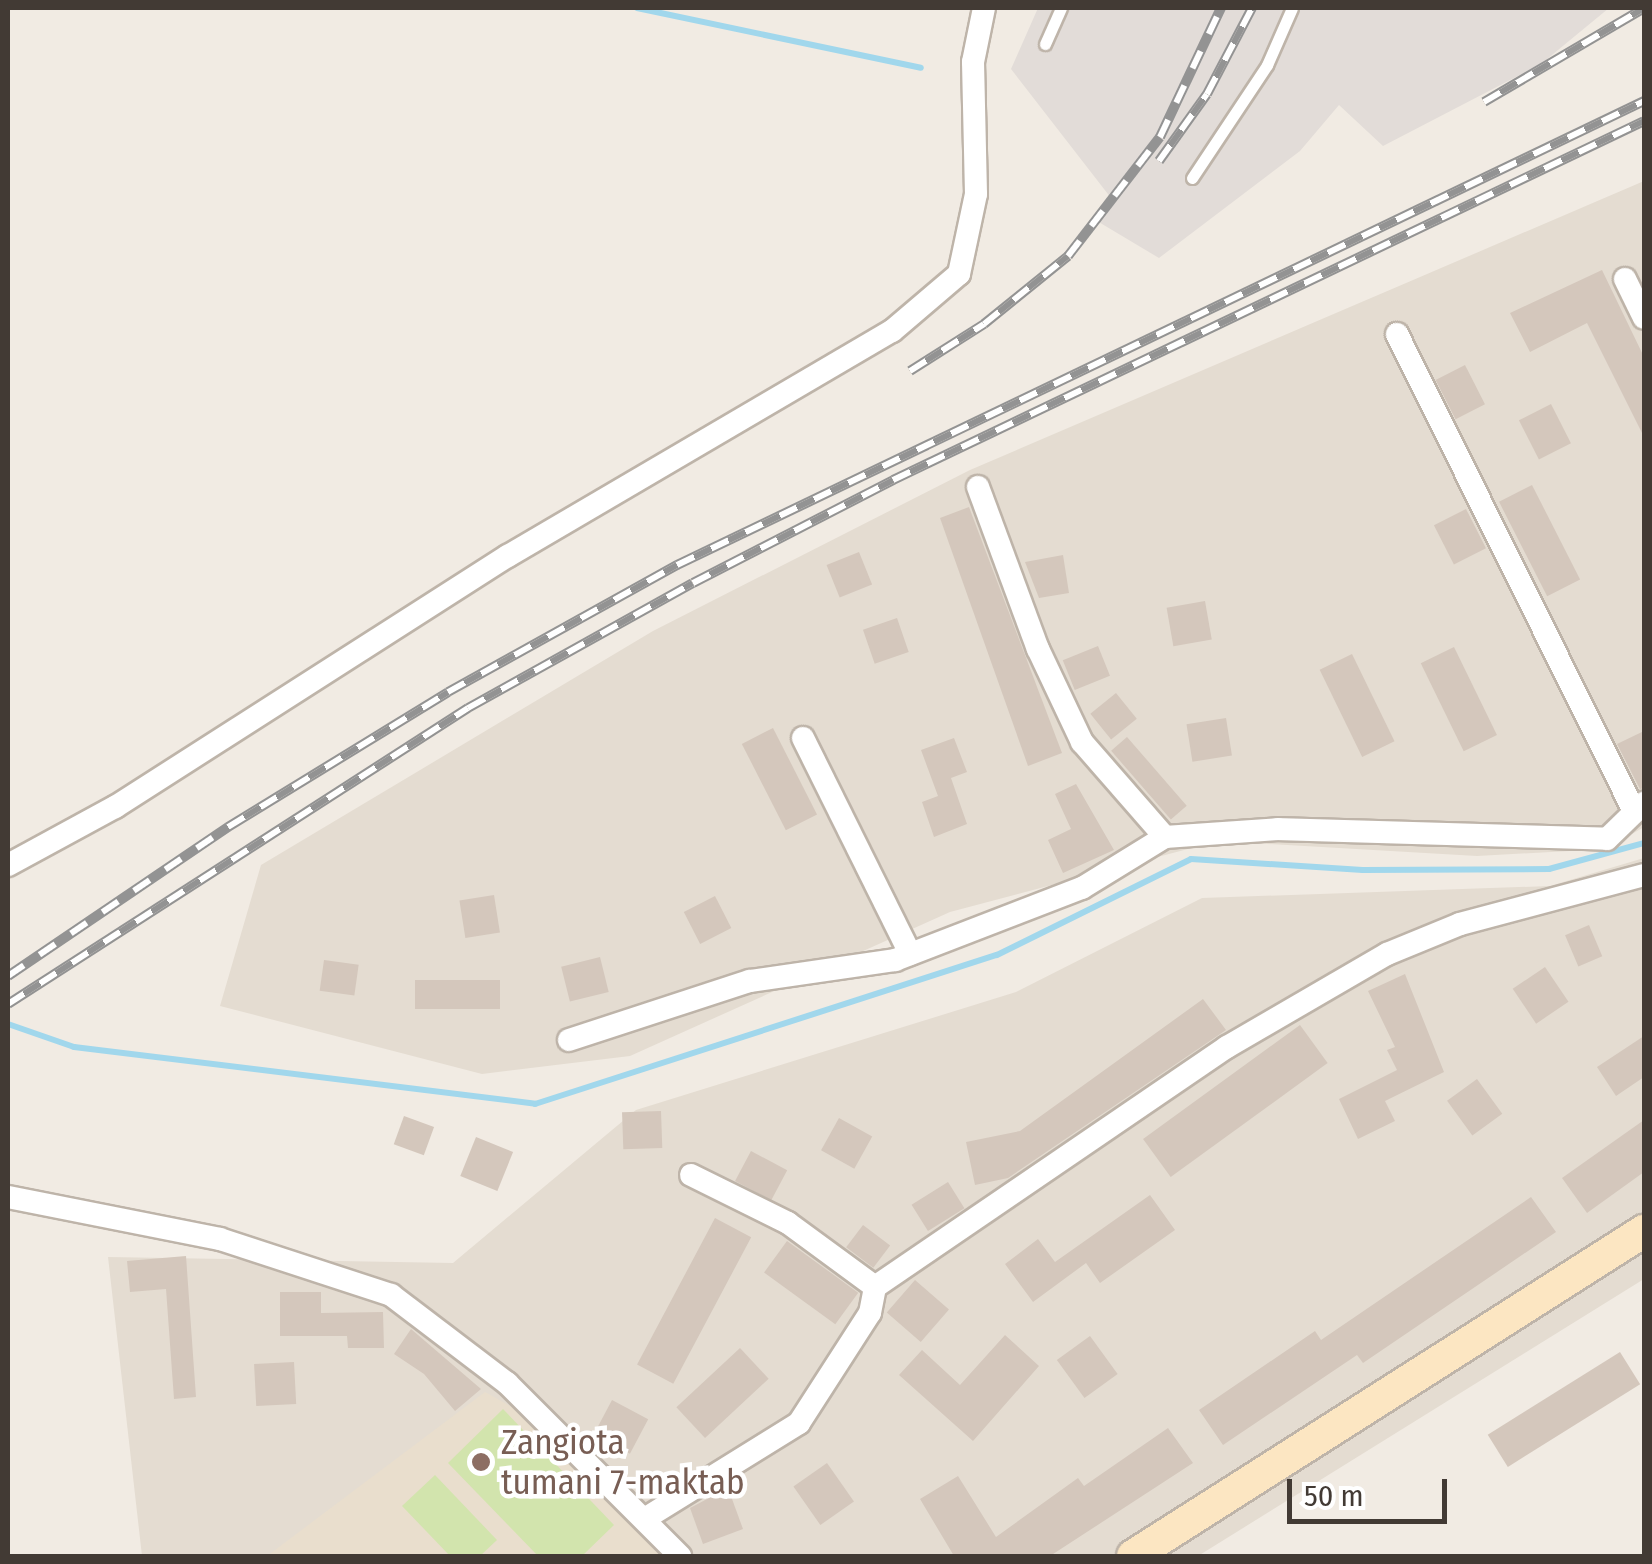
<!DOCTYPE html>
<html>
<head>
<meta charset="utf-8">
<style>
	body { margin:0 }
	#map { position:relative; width:1652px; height:1564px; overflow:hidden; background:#f1ebe3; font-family:"Fira Sans Condensed",sans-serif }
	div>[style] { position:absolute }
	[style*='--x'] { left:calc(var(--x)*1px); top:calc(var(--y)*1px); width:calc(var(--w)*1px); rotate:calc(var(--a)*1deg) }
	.residential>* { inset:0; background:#e4dcd1 }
	.industrial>* { inset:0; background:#e2dcd8 }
	.education>* { inset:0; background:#e9decd }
	.green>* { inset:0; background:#d2e4ad }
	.stream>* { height:6px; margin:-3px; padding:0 3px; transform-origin:3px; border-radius:3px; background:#a1d7ec }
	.building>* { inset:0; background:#d4c7bc; transform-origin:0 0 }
	.roads { filter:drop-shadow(2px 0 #beb4a9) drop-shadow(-2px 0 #beb4a9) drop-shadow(0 2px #beb4a9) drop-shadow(0 -2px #beb4a9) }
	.service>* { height:11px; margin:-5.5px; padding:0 5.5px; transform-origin:5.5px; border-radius:5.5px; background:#fff }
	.minor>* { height:22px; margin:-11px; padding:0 11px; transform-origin:11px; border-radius:11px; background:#fff }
	.secondary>* { height:32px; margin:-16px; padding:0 16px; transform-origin:16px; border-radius:16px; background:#fce6c2 }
	.rail>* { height:10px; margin-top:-5px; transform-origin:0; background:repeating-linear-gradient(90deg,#fff 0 19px,#939393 0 38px); box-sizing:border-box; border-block:2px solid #939393 }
	.dots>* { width:28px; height:28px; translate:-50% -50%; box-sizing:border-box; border:5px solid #fff; border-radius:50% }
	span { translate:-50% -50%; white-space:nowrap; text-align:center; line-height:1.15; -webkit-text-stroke:9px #fff; paint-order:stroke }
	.education-label { font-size:35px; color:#785e54 }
	.left { translate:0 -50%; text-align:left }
	.frame { position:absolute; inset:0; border:10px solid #423a34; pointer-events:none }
	.scale { position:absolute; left:1287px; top:1479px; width:160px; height:45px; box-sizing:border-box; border:5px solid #423a34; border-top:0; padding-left:12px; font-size:30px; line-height:35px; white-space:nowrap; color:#423a34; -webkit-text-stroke:8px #fff; paint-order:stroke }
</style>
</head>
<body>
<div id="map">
	<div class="residential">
		<div style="clip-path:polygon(1644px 181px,1644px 827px,1606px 849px,1477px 856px,1218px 841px,950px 912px,630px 1056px,482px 1074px,220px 1006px,261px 865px,653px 631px,970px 470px)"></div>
		<div style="clip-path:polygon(1644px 858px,1644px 1279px,1198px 1556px,142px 1556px,108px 1257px,453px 1263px,636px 1110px,1016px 992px,1202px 898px,1550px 886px)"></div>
	</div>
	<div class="industrial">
		<div style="clip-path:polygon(1038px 8px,1609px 8px,1541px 64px,1383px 146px,1339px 105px,1300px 151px,1159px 258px,1097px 221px,1111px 198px,1011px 69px)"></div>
	</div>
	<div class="education">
		<div style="clip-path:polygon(485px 1392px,512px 1407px,661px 1556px,267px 1556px)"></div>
	</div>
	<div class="green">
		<div style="clip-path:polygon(503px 1409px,614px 1525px,582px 1556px,538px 1556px,448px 1463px)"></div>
		<div style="clip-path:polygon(435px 1475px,497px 1540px,480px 1556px,450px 1556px,402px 1506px)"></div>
	</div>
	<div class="stream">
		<div style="--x:637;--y:8;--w:290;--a:11.9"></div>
		<div style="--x:8;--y:1024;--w:70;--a:19.2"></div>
		<div style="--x:74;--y:1047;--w:465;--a:7"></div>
		<div style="--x:535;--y:1104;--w:485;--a:-17.9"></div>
		<div style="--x:997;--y:955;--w:216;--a:-26.3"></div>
		<div style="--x:1191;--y:859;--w:172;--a:3.7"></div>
		<div style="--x:1363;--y:870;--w:186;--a:-0.3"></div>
		<div style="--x:1549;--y:869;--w:98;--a:-15.3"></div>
	</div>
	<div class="building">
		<div style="clip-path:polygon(1602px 270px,1644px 357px,1644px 437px,1587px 323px,1530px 352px,1510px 313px)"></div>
		<div style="left:1465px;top:365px;width:44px;height:33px;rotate:63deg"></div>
		<div style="left:1551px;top:404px;width:44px;height:36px;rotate:63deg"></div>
		<div style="left:1532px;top:485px;width:106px;height:37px;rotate:63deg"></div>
		<div style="clip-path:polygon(969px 507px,1062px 753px,1028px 766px,940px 518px)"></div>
		<div style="left:1466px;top:509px;width:44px;height:36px;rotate:63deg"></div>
		<div style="left:859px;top:552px;width:35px;height:35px;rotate:68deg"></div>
		<div style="clip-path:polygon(1063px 555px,1069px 593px,1039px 598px,1025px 562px)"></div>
		<div style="left:1205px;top:601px;width:39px;height:39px;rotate:80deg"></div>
		<div style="left:897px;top:618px;width:36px;height:36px;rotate:71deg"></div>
		<div style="left:1098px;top:646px;width:32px;height:38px;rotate:68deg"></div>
		<div style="left:1454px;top:647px;width:98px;height:37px;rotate:64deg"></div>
		<div style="left:1352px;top:654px;width:97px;height:36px;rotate:64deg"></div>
		<div style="left:1116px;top:693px;width:33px;height:33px;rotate:51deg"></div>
		<div style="left:1226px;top:718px;width:38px;height:40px;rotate:81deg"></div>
		<div style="left:773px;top:728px;width:97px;height:35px;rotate:63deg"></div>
		<div style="clip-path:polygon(1644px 731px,1644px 788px,1640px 789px,1617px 744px)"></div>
		<div style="left:1127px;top:737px;width:91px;height:21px;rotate:49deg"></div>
		<div style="clip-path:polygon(954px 738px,967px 772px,951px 778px,967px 824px,934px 837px,922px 802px,938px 796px,921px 750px)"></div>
		<div style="clip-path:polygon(1076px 784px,1114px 850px,1063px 873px,1048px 840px,1071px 829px,1055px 794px)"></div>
		<div style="left:494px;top:895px;width:38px;height:35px;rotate:81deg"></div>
		<div style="left:715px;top:896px;width:36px;height:35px;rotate:63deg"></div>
		<div style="left:1589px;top:925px;width:34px;height:26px;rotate:67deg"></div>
		<div style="left:600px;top:957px;width:36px;height:40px;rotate:76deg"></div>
		<div style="left:324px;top:960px;width:35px;height:31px;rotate:8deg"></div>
		<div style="left:1545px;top:967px;width:42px;height:39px;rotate:56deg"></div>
		<div style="clip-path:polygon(1405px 974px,1444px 1072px,1385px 1101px,1395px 1121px,1358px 1139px,1339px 1099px,1397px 1070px,1387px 1050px,1395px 1047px,1368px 991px)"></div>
		<div style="left:500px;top:980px;width:29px;height:85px;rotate:90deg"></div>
		<div style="clip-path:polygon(1203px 999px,1226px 1030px,1008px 1178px,975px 1185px,966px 1142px,1020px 1131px)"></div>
		<div style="left:1300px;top:1025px;width:47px;height:194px;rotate:54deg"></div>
		<div style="clip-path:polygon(1644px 1036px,1644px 1077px,1616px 1096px,1597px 1067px)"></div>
		<div style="left:1477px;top:1079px;width:43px;height:37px;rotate:54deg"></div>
		<div style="left:661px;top:1111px;width:37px;height:39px;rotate:88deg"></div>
		<div style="left:404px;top:1116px;width:32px;height:30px;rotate:20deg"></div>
		<div style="left:839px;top:1118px;width:38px;height:37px;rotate:29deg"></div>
		<div style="clip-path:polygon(1644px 1120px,1644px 1172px,1587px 1213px,1562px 1178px)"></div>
		<div style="left:476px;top:1137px;width:40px;height:42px;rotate:22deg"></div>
		<div style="left:751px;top:1151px;width:41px;height:34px;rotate:28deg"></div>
		<div style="left:948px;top:1182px;width:31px;height:43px;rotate:58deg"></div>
		<div style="clip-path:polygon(1150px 1195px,1175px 1230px,1100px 1283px,1086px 1263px,1033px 1302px,1005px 1264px,1038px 1239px,1055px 1262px)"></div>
		<div style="clip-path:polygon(1531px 1197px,1556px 1232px,1363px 1363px,1357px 1355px,1223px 1445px,1199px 1410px,1315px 1331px,1321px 1340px)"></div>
		<div style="left:715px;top:1218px;width:41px;height:166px;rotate:28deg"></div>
		<div style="left:863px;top:1225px;width:34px;height:28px;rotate:37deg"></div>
		<div style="left:787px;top:1241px;width:88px;height:39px;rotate:36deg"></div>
		<div style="clip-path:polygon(186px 1256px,196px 1397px,174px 1399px,166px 1289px,130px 1292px,127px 1261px)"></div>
		<div style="left:915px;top:1280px;width:45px;height:43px;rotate:41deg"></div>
		<div style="clip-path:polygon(280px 1292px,321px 1292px,321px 1313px,383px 1312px,384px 1348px,348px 1348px,347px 1336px,280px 1336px)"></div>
		<div style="clip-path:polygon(411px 1329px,481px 1389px,455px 1411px,424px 1374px,394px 1354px)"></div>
		<div style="clip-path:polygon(1005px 1335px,1039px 1366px,973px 1441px,899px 1375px,922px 1350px,960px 1385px)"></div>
		<div style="left:1090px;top:1336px;width:47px;height:41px;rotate:54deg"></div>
		<div style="left:740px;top:1348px;width:42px;height:87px;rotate:47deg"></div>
		<div style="left:1620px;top:1352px;width:38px;height:156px;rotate:58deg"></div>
		<div style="left:294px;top:1362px;width:42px;height:40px;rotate:87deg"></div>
		<div style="left:612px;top:1400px;width:41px;height:39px;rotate:28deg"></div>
		<div style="clip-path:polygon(1168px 1428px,1193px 1463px,1050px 1556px,954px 1556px,920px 1499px,958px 1476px,996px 1537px,1078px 1478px,1084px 1486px)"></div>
		<div style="left:827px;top:1463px;width:47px;height:41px;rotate:55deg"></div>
		<div style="clip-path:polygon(728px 1488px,743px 1529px,703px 1544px,690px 1508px)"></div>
	</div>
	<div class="roads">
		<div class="service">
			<div style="--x:1045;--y:44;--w:39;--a:-66"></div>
			<div style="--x:1192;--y:178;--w:136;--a:-56.4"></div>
			<div style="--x:1267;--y:65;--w:62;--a:-66.3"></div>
		</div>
		<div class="minor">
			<div style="--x:1625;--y:279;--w:43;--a:64"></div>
			<div style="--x:1397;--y:334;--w:533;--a:63.58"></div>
			<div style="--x:978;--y:487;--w:173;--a:69.7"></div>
			<div style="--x:1038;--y:649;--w:103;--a:64.7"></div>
			<div style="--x:1082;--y:742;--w:126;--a:48.9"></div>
			<div style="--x:803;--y:738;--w:241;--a:63.6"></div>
			<div style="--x:8;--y:865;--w:122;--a:-28.5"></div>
			<div style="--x:115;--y:807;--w:466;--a:-32.6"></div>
			<div style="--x:508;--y:556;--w:445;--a:-30.4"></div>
			<div style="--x:892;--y:331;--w:88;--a:-40.4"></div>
			<div style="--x:959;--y:274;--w:82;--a:-78"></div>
			<div style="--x:976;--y:194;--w:132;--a:-91.3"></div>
			<div style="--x:973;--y:62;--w:55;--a:-78.5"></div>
			<div style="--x:569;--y:1040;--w:190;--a:-18.1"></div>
			<div style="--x:750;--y:981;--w:147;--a:-8.2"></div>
			<div style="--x:895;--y:960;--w:200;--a:-21.1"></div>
			<div style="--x:1082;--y:888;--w:97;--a:-31.6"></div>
			<div style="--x:1165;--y:837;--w:113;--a:-4"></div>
			<div style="--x:1278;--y:829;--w:329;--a:1.7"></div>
			<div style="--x:1607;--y:839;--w:52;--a:-44.2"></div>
			<div style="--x:691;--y:1175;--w:108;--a:26.3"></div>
			<div style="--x:788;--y:1223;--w:108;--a:36.3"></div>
			<div style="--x:8;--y:1197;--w:216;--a:11.2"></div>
			<div style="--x:220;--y:1239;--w:180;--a:18.1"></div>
			<div style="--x:391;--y:1295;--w:146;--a:37.2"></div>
			<div style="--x:507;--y:1383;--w:245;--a:45"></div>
			<div style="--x:646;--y:1518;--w:180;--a:-31.8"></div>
			<div style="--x:799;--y:1423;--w:131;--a:-57.2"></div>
			<div style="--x:870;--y:1313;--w:26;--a:-79"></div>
			<div style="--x:875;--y:1287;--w:426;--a:-34.3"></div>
			<div style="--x:1227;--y:1047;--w:185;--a:-30.2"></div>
			<div style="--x:1387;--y:954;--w:79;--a:-22.3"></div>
			<div style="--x:1460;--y:924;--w:190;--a:-14.9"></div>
		</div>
		<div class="secondary">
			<div style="--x:1133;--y:1556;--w:606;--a:-32.46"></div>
		</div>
	</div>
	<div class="rail">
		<div style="--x:1484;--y:102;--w:186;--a:-30.4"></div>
		<div style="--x:1159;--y:161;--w:82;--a:-54.4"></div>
		<div style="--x:1207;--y:94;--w:97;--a:-62.4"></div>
		<div style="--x:910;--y:371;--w:88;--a:-32.4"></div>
		<div style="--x:984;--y:324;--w:108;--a:-39"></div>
		<div style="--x:1068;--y:256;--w:150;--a:-52.3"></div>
		<div style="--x:1160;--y:137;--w:143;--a:-64.7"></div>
		<div style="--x:8;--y:976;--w:266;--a:-34.1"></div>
		<div style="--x:228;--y:827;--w:258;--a:-31.5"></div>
		<div style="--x:448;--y:692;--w:262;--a:-29"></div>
		<div style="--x:677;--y:565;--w:1073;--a:-25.63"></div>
		<div style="--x:8;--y:1004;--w:547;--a:-32.76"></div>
		<div style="--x:468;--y:708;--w:257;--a:-29.1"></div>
		<div style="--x:693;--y:583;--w:225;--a:-27.2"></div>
		<div style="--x:893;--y:480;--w:832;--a:-25.55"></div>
	</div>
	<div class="dots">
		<div style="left:481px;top:1462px;background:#8d6e63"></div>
	</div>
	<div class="education-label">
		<span class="left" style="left:501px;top:1462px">Zangiota<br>tumani 7-maktab</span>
	</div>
	<div class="frame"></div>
	<div class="scale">50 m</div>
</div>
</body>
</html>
